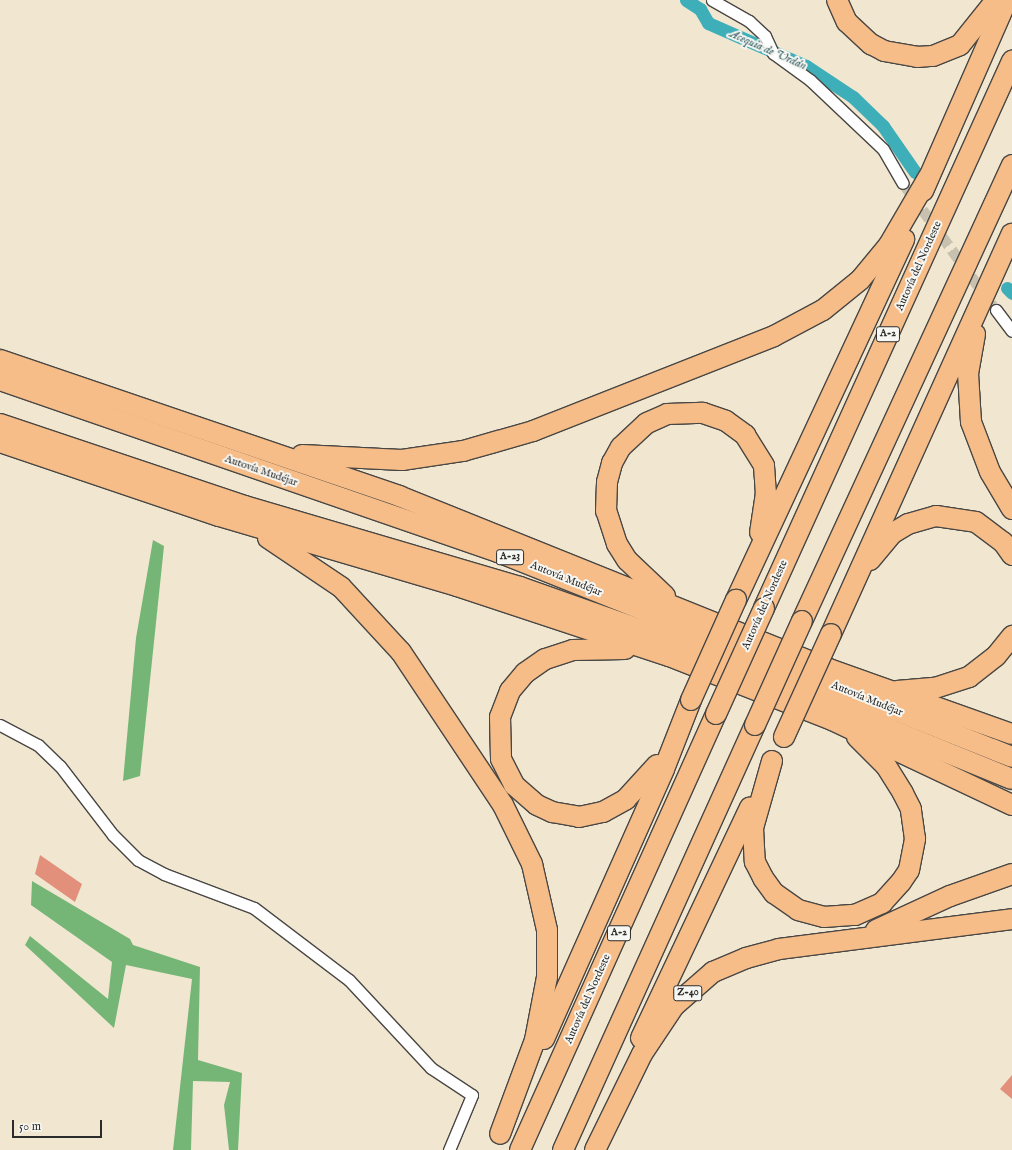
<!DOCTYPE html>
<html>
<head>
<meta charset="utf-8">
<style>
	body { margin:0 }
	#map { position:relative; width:1012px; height:1150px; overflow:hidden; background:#f1e7d1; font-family:"IM FELL English",serif }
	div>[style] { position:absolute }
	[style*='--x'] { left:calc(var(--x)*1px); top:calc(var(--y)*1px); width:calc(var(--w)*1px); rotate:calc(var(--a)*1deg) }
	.forest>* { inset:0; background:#75b677 }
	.canal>* { height:13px; margin:-6.5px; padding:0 6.5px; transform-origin:6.5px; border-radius:6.5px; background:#3eaeb9 }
	.building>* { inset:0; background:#e2907b }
	.street-tunnel>* { height:11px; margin-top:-5.5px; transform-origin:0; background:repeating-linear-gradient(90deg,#c9c1b0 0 11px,transparent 0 16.5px) }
	.roads { filter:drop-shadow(1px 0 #494744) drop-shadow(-1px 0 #494744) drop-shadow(0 1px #494744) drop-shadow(0 -1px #494744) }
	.street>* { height:11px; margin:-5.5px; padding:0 5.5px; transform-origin:5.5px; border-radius:5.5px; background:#fff }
	.highway>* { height:20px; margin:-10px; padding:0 10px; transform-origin:10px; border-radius:10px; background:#f7bd88 }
	.bridges { filter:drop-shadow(1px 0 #494744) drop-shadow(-1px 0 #494744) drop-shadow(0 1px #494744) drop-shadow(0 -1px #494744) }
	.highway-bridge>* { height:20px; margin:-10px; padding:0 10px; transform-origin:10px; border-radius:10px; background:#f7bd88 }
	span { translate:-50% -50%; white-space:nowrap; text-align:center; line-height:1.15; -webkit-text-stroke:4px #f6f6f2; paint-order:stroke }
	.shield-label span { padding:1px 3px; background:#f6f6f2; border:1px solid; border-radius:3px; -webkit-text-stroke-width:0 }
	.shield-label { font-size:10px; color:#2b2b2b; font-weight:700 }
	.street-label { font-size:11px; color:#2b2b2b }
	.water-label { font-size:12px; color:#335f64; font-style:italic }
	.scale { position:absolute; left:12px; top:1120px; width:90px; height:18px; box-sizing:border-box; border:2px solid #2b2b2b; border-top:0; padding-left:5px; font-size:12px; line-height:14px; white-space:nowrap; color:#2b2b2b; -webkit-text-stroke:3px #f6f6f2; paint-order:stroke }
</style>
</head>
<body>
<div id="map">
	<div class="forest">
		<div style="clip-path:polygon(153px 540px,164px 546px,140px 776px,123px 781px,136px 638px)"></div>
		<div style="clip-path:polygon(32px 881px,130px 939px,133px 945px,200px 967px,198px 1060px,242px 1073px,238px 1150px,229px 1150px,224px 1105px,230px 1082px,193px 1081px,191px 1150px,173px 1150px,192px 979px,126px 965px,114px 1028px,25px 945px,30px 936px,108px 999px,112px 962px,31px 905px)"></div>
	</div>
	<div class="canal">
		<div style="--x:686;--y:0;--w:17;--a:33"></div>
		<div style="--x:700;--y:9;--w:16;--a:60"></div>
		<div style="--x:708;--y:23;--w:107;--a:23.7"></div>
		<div style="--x:806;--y:66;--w:56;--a:33.4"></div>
		<div style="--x:853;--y:97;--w:42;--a:44"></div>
		<div style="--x:883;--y:126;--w:56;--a:55.2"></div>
		<div style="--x:1007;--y:288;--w:7;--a:45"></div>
	</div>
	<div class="building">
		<div style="clip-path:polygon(40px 855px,82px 884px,75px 902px,35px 874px)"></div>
		<div style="clip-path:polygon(1012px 1075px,1012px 1099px,1000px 1089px)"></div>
	</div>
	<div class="street-tunnel">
		<div style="--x:903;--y:183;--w:157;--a:53.8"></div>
	</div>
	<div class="roads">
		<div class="street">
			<div style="--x:712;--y:0;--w:43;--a:29.6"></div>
			<div style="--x:749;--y:21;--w:22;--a:43"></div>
			<div style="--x:765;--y:36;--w:19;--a:65"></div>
			<div style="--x:773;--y:53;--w:46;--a:36.1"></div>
			<div style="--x:810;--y:80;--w:100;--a:43.4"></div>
			<div style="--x:883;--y:149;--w:39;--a:60"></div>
			<div style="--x:996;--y:310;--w:26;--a:53"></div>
			<div style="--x:0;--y:725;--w:43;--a:27.8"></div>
			<div style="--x:38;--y:745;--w:30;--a:44"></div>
			<div style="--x:60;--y:766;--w:87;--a:52.5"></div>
			<div style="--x:113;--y:835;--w:35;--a:45"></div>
			<div style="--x:138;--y:860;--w:30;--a:28"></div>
			<div style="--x:164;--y:874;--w:96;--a:20.7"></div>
			<div style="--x:254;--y:908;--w:119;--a:37.2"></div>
			<div style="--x:349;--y:980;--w:120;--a:47"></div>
			<div style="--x:431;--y:1068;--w:49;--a:33.4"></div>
			<div style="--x:472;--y:1095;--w:60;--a:112.7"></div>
		</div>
		<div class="highway">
			<div style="--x:837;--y:0;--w:24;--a:66"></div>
			<div style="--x:847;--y:22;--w:33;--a:43"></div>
			<div style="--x:871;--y:44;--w:15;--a:28"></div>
			<div style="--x:884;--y:51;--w:34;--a:10"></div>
			<div style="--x:917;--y:57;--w:16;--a:-4"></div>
			<div style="--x:933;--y:56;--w:29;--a:-22"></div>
			<div style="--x:960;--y:45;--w:58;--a:-51.3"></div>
			<div style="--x:923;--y:191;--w:209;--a:-66.3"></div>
			<div style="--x:975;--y:334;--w:40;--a:100"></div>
			<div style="--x:968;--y:373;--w:49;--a:86.5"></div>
			<div style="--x:971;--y:422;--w:53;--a:69.2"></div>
			<div style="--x:990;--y:472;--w:43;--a:59.3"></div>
			<div style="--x:0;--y:360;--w:422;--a:18.8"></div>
			<div style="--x:399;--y:496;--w:463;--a:21.9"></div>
			<div style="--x:829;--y:669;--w:194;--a:19.6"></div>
			<div style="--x:0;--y:380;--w:527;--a:19.05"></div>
			<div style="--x:498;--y:552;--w:553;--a:21.74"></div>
			<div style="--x:0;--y:424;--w:258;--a:18.5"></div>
			<div style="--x:245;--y:506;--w:287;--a:16.4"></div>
			<div style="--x:520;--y:587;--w:171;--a:19.5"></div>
			<div style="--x:681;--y:644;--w:357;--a:22.2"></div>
			<div style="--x:0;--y:442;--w:231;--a:18.7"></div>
			<div style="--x:219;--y:516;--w:248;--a:16.4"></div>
			<div style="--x:457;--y:586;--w:223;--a:18.3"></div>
			<div style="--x:669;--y:656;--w:175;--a:21.4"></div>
			<div style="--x:832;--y:720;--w:199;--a:25.3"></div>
			<div style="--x:302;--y:455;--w:100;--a:2.9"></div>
			<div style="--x:402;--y:460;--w:62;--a:-8.4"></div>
			<div style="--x:463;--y:451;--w:73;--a:-15.9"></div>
			<div style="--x:533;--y:431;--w:259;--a:-21.5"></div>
			<div style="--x:774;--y:336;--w:55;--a:-28"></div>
			<div style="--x:823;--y:310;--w:48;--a:-39"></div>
			<div style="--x:860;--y:280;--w:45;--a:-50.4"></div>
			<div style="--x:889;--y:245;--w:78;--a:-59.8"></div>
			<div style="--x:268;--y:538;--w:88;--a:33.9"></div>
			<div style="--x:341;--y:587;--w:88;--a:47.3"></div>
			<div style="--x:401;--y:652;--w:184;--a:56.3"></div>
			<div style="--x:503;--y:805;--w:66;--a:63.8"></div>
			<div style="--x:532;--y:864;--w:68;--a:77.2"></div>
			<div style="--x:547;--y:930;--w:47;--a:90"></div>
			<div style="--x:547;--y:977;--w:64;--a:100.8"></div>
			<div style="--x:535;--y:1040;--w:100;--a:110.4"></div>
			<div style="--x:870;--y:560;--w:35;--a:-50"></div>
			<div style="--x:893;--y:533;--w:17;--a:-31"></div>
			<div style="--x:908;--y:524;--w:29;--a:-16"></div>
			<div style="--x:936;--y:516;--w:40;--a:8.5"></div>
			<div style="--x:976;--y:522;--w:34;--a:37"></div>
			<div style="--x:1003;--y:542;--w:16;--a:55"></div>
			<div style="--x:665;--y:596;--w:52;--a:-136.5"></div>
			<div style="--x:627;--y:560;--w:19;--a:-122"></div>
			<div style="--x:617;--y:544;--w:35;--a:-108"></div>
			<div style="--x:606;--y:511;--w:29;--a:-88"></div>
			<div style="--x:607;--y:482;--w:20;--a:-75"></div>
			<div style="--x:612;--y:463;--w:18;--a:-61"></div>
			<div style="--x:621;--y:447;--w:35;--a:-43"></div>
			<div style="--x:647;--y:423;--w:22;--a:-24"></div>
			<div style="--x:667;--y:414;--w:36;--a:-2"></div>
			<div style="--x:703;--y:413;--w:24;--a:19"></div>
			<div style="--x:726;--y:421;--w:24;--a:36"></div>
			<div style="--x:745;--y:435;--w:36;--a:58"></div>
			<div style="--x:764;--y:466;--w:27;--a:86"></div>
			<div style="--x:766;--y:493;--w:40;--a:98.5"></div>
			<div style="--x:736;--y:600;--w:398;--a:-65"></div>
			<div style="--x:764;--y:608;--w:601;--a:-65.61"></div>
			<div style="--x:802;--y:621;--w:502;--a:-65.27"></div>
			<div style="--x:831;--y:634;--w:439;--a:-65.7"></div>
			<div style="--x:625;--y:649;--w:52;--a:178.9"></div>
			<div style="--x:573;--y:650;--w:29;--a:162"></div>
			<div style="--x:545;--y:659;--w:24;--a:145"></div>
			<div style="--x:525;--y:673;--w:23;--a:130"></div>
			<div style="--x:510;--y:691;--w:28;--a:111"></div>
			<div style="--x:500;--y:717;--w:42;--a:88.6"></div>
			<div style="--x:501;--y:759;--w:29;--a:63"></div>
			<div style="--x:514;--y:785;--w:30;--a:41"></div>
			<div style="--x:537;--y:805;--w:17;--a:25"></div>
			<div style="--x:552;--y:812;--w:27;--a:10"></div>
			<div style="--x:579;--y:817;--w:25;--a:-12"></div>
			<div style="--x:603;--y:812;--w:26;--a:-29"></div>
			<div style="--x:626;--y:799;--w:46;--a:-47.6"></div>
			<div style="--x:897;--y:691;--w:38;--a:-5"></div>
			<div style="--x:935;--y:688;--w:36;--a:-18"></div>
			<div style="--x:969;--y:677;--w:34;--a:-38"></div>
			<div style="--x:996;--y:656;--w:26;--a:-51"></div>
			<div style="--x:772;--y:761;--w:70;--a:105.8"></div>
			<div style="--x:753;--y:828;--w:34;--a:87"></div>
			<div style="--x:755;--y:862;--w:18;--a:63"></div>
			<div style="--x:763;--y:878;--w:19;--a:54"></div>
			<div style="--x:774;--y:893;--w:29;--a:35"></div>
			<div style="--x:798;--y:910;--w:27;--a:15"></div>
			<div style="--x:824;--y:917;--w:31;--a:-4"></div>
			<div style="--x:855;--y:915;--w:30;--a:-24"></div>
			<div style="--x:882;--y:903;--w:28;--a:-48"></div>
			<div style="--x:901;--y:882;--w:14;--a:-56"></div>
			<div style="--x:909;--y:870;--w:32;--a:-79"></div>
			<div style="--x:915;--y:839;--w:30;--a:-98"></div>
			<div style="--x:911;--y:809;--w:18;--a:-117"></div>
			<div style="--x:903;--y:793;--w:32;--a:-122"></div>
			<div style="--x:886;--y:766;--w:41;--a:-135"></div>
			<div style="--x:876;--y:930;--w:81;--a:-24.7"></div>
			<div style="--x:950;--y:896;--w:66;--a:-19.5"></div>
			<div style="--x:641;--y:1038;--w:255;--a:-64.7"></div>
			<div style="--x:544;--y:1039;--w:295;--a:-66"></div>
			<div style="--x:664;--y:769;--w:74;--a:-68.6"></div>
			<div style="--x:520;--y:1150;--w:478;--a:-65.8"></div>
			<div style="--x:563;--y:1150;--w:466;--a:-65.7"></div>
			<div style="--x:595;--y:1150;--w:107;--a:-63.9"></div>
			<div style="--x:642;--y:1054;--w:58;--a:-56.3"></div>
			<div style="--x:674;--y:1006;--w:52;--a:-41.1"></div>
			<div style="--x:713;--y:972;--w:36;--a:-23"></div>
			<div style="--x:746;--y:958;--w:34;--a:-15"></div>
			<div style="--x:779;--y:949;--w:235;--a:-7.3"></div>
		</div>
	</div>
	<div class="bridges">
		<div class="highway-bridge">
			<div style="--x:691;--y:700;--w:110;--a:-65.8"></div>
			<div style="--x:716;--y:714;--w:116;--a:-65.6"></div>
			<div style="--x:755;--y:725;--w:114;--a:-65.7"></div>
			<div style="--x:784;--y:737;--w:113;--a:-65.5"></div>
		</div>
	</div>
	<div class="shield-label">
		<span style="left:888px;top:334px">A-2</span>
		<span style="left:510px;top:557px">A-23</span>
		<span style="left:619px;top:933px">A-2</span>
		<span style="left:688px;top:993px">Z-40</span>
	</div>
	<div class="street-label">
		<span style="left:919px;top:266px;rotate:-66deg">Autovía del Nordeste</span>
		<span style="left:261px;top:471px;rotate:19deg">Autovía Mudéjar</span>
		<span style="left:566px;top:579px;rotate:22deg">Autovía Mudéjar</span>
		<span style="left:765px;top:605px;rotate:-66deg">Autovía del Nordeste</span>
		<span style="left:867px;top:699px;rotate:22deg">Autovía Mudéjar</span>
		<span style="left:588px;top:999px;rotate:-66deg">Autovía del Nordeste</span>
	</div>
	<div class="water-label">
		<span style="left:768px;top:50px;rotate:24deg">Acequia de Urdán</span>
	</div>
	<div class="scale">50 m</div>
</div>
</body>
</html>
